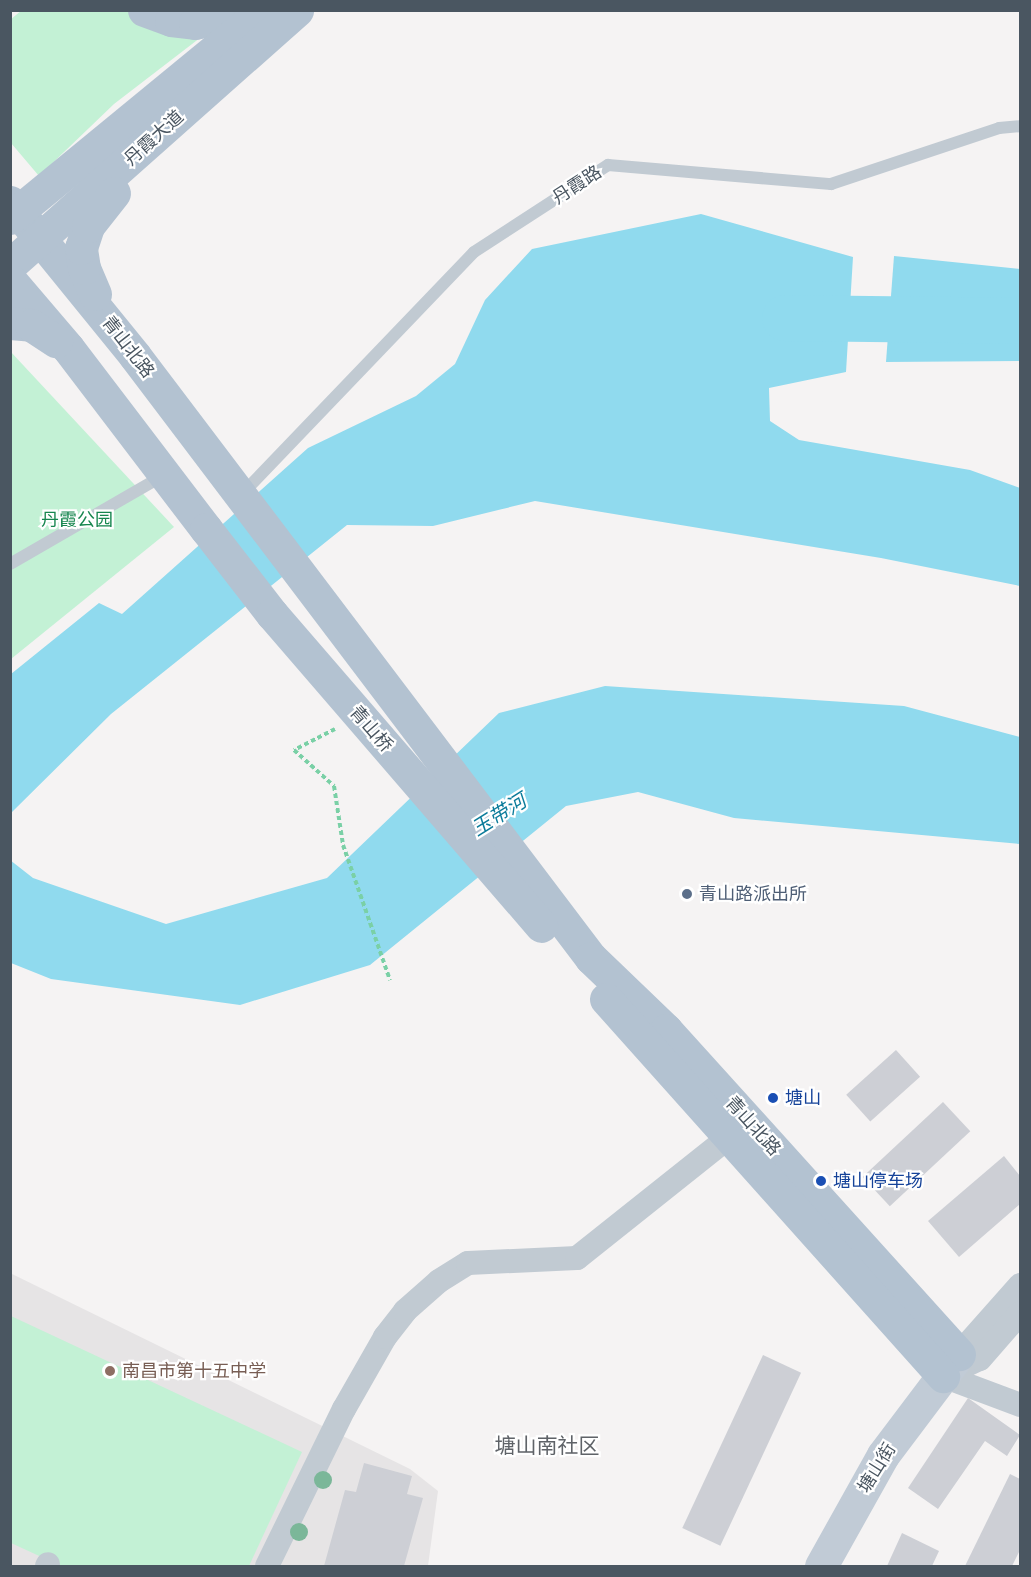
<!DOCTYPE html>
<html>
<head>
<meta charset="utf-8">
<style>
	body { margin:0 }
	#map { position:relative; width:1031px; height:1577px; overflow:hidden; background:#f5f3f3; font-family:"Fira Sans","Noto Sans SC",sans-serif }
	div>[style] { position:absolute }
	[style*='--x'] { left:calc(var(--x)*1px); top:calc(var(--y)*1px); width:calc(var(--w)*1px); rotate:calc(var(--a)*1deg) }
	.education>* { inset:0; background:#e6e4e5 }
	.green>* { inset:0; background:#c3f1d5 }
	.water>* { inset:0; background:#90daee }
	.river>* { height:46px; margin:-23px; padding:0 23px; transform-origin:23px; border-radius:23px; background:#90daee }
	.building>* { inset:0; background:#cdcfd5; transform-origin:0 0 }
	.path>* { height:4px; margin-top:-2px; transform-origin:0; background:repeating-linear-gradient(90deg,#7ad0a6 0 4.5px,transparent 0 7.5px) }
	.lane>* { height:12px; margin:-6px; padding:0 6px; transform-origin:6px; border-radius:6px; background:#c1cad2 }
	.street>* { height:24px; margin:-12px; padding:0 12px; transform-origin:12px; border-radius:12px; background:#c1cad2 }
	.secondary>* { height:33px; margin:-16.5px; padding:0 16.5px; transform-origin:16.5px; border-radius:16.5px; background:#c1cbd6 }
	.primary>* { height:33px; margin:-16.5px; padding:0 16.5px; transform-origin:16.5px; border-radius:16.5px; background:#b3c2d1 }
	.primary-bridge>* { height:33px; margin:-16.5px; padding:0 16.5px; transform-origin:16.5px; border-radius:16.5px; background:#b3c2d1 }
	.trees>* { width:18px; height:18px; margin:-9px; border-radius:50%; background:#7bb799 }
	.dots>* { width:16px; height:16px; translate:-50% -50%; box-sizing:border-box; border:3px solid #fff; border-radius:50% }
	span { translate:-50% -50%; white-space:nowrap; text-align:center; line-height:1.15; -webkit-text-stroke:4.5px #fff; paint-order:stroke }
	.street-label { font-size:18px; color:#4a5661 }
	.park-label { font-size:18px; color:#17864f }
	.service-label { font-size:18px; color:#4e5e75 }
	.left { translate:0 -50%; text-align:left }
	.transit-label { font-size:18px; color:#164399 }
	.education-label { font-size:18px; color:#785e54 }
	.water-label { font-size:20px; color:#0c7c9b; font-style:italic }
	.quarter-label { font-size:21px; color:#5f6368 }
	.frame { position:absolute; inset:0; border:12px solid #4a5661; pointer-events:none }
</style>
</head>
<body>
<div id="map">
	<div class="education">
		<div style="clip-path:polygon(10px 1273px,410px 1469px,438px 1491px,428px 1566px,11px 1566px)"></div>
	</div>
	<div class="green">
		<div style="clip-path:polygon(22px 10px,235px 11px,114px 104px,39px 176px,11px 143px,10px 20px)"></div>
		<div style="clip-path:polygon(10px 351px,174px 527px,11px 659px)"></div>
		<div style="clip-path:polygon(11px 1316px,302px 1452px,249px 1566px,61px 1566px,11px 1543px)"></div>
	</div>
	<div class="water">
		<div style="clip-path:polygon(701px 214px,853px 257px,846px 372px,769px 388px,770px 421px,799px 440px,970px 470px,1020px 488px,1020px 586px,881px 558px,535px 501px,433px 526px,347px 525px,111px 714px,11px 813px,11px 674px,99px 603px,122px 614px,308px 448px,416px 396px,455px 364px,485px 300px,532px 249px)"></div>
		<div style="clip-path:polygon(894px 256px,1020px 269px,1020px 361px,886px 362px)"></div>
		<div style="clip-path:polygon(605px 686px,904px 706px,1020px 737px,1020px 844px,734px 818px,638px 792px,566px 806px,370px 965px,240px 1005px,51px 979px,11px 963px,10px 860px,33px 878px,166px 924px,327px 878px,499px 713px)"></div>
	</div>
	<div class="river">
		<div style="--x:785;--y:318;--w:235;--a:0.7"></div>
	</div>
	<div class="building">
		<div style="left:896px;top:1050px;width:36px;height:67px;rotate:48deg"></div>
		<div style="left:943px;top:1102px;width:40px;height:110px;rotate:47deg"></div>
		<div style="clip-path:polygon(1004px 1156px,1020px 1176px,1020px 1204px,959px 1257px,928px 1221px)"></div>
		<div style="left:763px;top:1355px;width:42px;height:191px;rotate:25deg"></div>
		<div style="clip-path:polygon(968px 1398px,1020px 1435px,1007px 1456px,985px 1441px,938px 1509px,908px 1488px)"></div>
		<div style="clip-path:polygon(364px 1463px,412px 1476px,407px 1494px,423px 1498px,404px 1566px,324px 1566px,345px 1490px,356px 1492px)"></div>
		<div style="clip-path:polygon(1010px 1474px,1020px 1479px,1020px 1550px,1012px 1566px,965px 1566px)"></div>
		<div style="clip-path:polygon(902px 1533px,939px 1551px,932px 1566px,887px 1566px)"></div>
	</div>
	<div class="path">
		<div style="--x:335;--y:729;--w:46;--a:152.9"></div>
		<div style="--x:294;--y:750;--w:54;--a:42"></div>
		<div style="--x:334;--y:786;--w:60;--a:81.3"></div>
		<div style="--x:343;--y:845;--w:143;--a:70.8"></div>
	</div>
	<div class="lane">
		<div style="--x:242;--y:494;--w:335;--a:-46.2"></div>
		<div style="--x:474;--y:252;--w:160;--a:-33"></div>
		<div style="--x:608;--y:165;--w:224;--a:4.9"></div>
		<div style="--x:831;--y:184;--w:177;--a:-18.4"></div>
		<div style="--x:999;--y:128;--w:21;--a:-5"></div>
		<div style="--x:10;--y:564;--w:178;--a:-30"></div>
	</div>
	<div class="street">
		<div style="--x:959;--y:1354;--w:92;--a:-48.5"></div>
		<div style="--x:945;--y:1375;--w:38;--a:-25"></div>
		<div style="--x:980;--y:1359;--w:61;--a:-49"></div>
		<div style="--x:943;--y:1376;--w:82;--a:20.6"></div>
		<div style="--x:47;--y:1566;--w:2;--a:-63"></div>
		<div style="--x:267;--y:1566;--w:175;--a:-63.9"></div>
		<div style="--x:344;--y:1409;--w:83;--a:-60.3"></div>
		<div style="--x:385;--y:1337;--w:33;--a:-52"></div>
		<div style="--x:405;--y:1311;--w:45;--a:-41.4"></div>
		<div style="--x:439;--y:1281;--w:34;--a:-32"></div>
		<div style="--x:468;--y:1263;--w:109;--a:-2.6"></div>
		<div style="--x:577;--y:1258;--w:194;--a:-38.5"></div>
	</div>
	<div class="secondary">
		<div style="--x:821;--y:1566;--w:127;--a:-60.8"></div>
		<div style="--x:883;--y:1455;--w:126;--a:-53"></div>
	</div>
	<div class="primary">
		<div style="--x:144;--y:10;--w:29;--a:20"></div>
		<div style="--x:171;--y:20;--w:24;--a:7"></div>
		<div style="--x:195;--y:23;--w:57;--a:-13.3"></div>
		<div style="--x:10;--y:202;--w:198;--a:50.9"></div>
		<div style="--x:135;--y:356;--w:755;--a:52.86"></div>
		<div style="--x:591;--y:958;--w:104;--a:43.8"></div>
		<div style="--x:666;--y:1030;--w:437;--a:47.9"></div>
		<div style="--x:10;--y:218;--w:328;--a:-39.4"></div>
		<div style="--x:10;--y:265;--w:384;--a:-41.6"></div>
		<div style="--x:10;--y:280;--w:89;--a:49.5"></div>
		<div style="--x:68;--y:348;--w:228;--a:52.7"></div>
		<div style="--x:95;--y:294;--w:28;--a:-113"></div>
		<div style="--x:84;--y:268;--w:20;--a:-99"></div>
		<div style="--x:81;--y:248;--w:23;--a:-72"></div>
		<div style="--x:88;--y:226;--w:42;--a:-51.8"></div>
		<div style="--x:10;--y:323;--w:21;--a:5"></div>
		<div style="--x:31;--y:325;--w:30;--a:33"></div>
		<div style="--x:606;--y:999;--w:506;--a:48.21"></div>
	</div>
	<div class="primary-bridge">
		<div style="--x:206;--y:529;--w:108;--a:52.2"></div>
		<div style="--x:272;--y:614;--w:412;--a:49.2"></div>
	</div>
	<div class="trees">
		<div style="left:323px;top:1480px"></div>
		<div style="left:299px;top:1532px"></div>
	</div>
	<div class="dots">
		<div style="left:687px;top:894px;background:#5c6f8a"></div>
		<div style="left:773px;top:1098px;background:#1a4fb4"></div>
		<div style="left:821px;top:1181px;background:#1a4fb4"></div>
		<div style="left:110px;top:1371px;background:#8d6e63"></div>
	</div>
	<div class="street-label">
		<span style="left:154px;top:138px;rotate:-42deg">丹霞大道</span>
		<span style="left:577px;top:185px;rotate:-33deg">丹霞路</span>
		<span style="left:128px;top:347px;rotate:52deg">青山北路</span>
		<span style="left:371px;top:729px;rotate:49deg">青山桥</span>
		<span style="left:753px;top:1126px;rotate:48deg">青山北路</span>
		<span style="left:877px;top:1468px;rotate:-58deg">塘山街</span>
	</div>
	<div class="park-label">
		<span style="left:77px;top:520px">丹霞公园</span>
	</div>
	<div class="service-label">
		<span class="left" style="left:699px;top:894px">青山路派出所</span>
	</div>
	<div class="transit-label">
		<span class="left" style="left:785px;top:1098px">塘山</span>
		<span class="left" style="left:833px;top:1181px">塘山停车场</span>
	</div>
	<div class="education-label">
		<span class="left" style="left:122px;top:1371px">南昌市第十五中学</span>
	</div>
	<div class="water-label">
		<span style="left:499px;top:815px;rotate:-32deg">玉带河</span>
	</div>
	<div class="quarter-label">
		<span style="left:547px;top:1446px">塘山南社区</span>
	</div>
	<div class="frame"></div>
</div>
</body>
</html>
